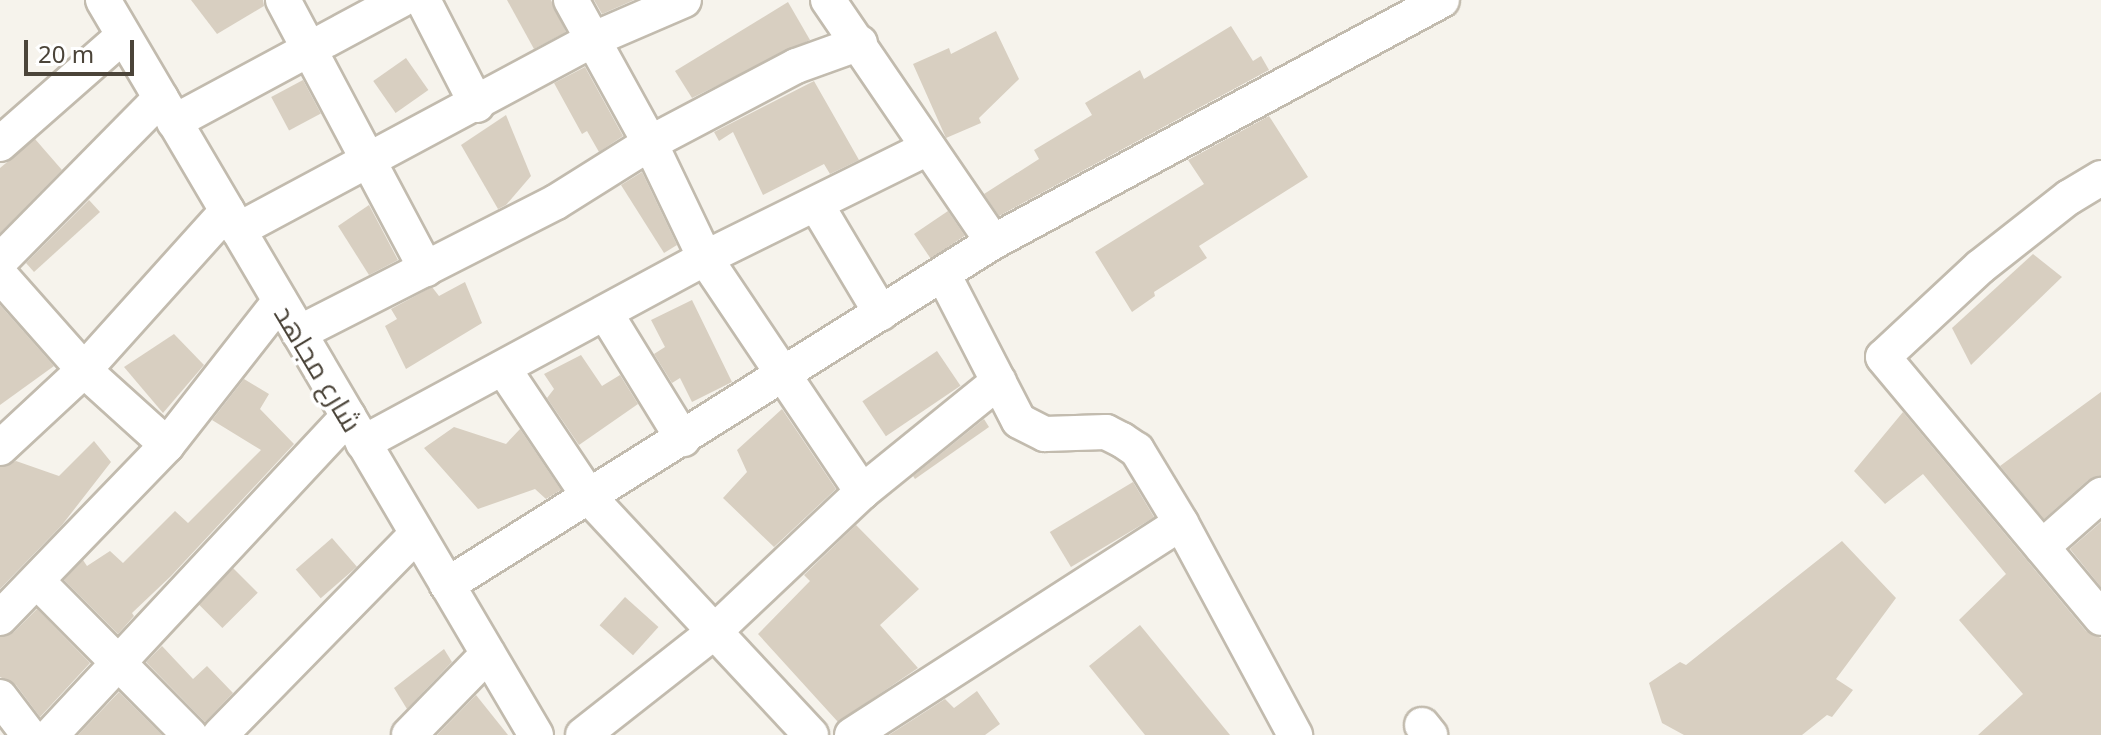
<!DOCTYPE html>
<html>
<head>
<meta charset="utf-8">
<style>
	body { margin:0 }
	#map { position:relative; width:2101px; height:735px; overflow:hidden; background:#f6f3ec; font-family:"Noto Sans",Cairo,sans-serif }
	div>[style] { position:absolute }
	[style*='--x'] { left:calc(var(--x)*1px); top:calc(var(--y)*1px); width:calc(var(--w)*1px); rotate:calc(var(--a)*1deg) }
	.building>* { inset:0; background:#d8cfc1; transform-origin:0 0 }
	.roads { filter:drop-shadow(2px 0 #c2bbae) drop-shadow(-2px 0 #c2bbae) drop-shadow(0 2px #c2bbae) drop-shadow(0 -2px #c2bbae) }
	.minor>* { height:34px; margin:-17px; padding:0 17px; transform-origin:17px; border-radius:17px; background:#fff }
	span { translate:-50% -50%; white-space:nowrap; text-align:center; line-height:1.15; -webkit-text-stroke:7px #fff; paint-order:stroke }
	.street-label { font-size:28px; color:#4b4439 }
	.scale { position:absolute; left:24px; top:40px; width:110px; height:36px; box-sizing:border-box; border:4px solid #4b4439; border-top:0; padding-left:10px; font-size:24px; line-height:28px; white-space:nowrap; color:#4b4439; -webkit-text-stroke:6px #fff; paint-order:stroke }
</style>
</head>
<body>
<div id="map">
	<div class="building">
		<div style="clip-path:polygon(191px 0,263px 0,264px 6px,217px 34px)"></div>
		<div style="clip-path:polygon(507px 0,551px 0,566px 32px,534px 49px)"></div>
		<div style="clip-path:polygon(594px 0,634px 0,602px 14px)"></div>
		<div style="clip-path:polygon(788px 2px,810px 40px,692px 98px,675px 71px)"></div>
		<div style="clip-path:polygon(1231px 26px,1253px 61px,1261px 56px,1269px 70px,999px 216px,984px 194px,1039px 159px,1034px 150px,1092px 115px,1085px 103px,1140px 70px,1144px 79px)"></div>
		<div style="clip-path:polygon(996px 31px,1019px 79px,979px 118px,981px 123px,946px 138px,913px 64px,949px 48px,951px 54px)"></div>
		<div style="left:406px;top:58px;width:39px;height:40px;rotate:55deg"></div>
		<div style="clip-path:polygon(585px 67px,623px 136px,599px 152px,587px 131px,582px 134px,554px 83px)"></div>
		<div style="left:303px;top:80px;width:38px;height:36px;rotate:62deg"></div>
		<div style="clip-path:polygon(814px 81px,859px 160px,830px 174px,824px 164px,763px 195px,733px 132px,719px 141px,714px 132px)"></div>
		<div style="clip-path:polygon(506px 115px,531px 176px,506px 205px,498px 209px,461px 145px)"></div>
		<div style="clip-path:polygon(1269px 116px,1308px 177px,1199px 246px,1207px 258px,1154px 292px,1155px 296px,1132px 312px,1095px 252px,1204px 184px,1188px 160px)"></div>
		<div style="clip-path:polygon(35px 139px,62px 170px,0 233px,0 168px)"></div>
		<div style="clip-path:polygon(642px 172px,677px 245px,664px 253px,621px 185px)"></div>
		<div style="clip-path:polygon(89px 200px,100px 212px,34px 272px,26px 263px)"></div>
		<div style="clip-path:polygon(369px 205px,398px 260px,369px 275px,338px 226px)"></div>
		<div style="left:948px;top:211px;width:30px;height:41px;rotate:56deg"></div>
		<div style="clip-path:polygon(2033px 254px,2062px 277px,1971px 365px,1952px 328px)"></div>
		<div style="clip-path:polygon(465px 282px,482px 323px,406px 369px,385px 326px,397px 319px,391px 309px,432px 287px,439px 296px)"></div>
		<div style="clip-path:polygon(692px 300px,732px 382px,692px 402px,680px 378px,672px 383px,654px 354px,665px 347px,651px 320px)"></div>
		<div style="clip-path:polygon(0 305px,54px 366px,0 405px)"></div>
		<div style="clip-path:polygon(174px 334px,204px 365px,163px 413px,124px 367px)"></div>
		<div style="left:937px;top:351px;width:42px;height:90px;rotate:56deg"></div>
		<div style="clip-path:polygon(581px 355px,602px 386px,620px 375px,638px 404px,579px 445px,547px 398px,554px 389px,544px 374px)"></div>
		<div style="clip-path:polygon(244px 379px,269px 394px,260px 409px,294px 444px,171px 576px,132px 613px,134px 616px,118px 634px,64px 580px,83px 560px,87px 566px,110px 551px,123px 563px,175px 511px,188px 523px,261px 450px,212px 420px)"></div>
		<div style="clip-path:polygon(2101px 392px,2101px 476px,2088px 480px,2044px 519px,2000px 466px)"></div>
		<div style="clip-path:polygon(782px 409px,836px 489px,774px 547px,723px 498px,747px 472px,737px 450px)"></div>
		<div style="clip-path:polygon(1903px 412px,2086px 631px,2101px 638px,2101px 735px,1978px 735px,2023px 694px,1959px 620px,2006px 574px,1923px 474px,1885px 504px,1854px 471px)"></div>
		<div style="clip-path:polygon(984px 419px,989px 427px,915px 479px,913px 476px)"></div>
		<div style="clip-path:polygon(454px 427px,506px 444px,520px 429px,561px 490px,546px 499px,535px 489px,478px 509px,424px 448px)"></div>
		<div style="clip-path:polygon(94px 441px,111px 462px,62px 525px,0 589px,0 467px,16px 461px,59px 476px)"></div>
		<div style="left:1133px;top:482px;width:41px;height:97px;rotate:59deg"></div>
		<div style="clip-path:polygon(2101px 522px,2101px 587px,2070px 549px)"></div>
		<div style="clip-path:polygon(856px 525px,919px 589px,880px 625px,918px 668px,838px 722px,758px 634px,810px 581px,804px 575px)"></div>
		<div style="left:332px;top:538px;width:38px;height:48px;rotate:49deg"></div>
		<div style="clip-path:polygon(1842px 541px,1896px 598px,1836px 679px,1853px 690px,1832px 717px,1827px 715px,1802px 735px,1684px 735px,1662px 723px,1649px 683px,1680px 662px,1686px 665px)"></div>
		<div style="left:233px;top:568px;width:35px;height:50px;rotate:45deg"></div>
		<div style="left:625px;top:597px;width:45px;height:38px;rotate:42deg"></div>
		<div style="clip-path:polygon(37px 609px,90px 663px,40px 717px,16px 685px,0 677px,0 637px,14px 632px)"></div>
		<div style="clip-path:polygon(1140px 625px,1230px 735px,1145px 735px,1089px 666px)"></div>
		<div style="clip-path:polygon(162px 646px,193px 679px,207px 666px,233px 693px,205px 722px,146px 662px)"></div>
		<div style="clip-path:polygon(444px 649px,452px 662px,407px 709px,394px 688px)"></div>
		<div style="clip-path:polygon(977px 691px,1000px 724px,985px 735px,889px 735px,945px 699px,954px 708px)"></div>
		<div style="clip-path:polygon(119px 692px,162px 735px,78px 735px)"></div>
		<div style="clip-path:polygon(476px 695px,508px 735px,437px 735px)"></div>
	</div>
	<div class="roads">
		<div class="minor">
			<div style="--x:103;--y:0;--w:853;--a:59.5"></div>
			<div style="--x:283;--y:0;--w:305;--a:62"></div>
			<div style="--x:423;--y:0;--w:118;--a:62.8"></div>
			<div style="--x:571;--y:0;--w:163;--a:61.1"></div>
			<div style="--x:650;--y:143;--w:127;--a:64.4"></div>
			<div style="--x:705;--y:258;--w:282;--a:56.1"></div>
			<div style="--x:828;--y:0;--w:293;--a:55.7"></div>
			<div style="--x:174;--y:122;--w:258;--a:-28.3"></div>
			<div style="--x:0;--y:144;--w:164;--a:-41.3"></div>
			<div style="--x:2101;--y:178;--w:37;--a:149"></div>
			<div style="--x:2069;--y:197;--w:113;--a:141.8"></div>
			<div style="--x:1980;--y:267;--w:132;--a:137.1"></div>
			<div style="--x:1883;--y:357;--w:340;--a:50.1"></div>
			<div style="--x:816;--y:204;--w:127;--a:59.2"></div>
			<div style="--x:238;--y:230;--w:404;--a:-28.2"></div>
			<div style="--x:594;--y:39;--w:98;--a:-23.4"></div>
			<div style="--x:0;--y:261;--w:229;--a:-45.4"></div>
			<div style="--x:943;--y:274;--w:165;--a:62.7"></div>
			<div style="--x:1019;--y:421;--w:29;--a:27"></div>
			<div style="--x:1045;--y:434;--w:61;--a:-1.9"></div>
			<div style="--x:1106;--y:432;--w:18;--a:27"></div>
			<div style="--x:1122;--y:440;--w:18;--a:34"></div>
			<div style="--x:1137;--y:450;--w:85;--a:58.9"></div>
			<div style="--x:0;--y:275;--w:127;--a:48.5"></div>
			<div style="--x:84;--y:370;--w:112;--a:42.1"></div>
			<div style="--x:606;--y:314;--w:147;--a:58.4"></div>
			<div style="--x:299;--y:333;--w:288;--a:-27"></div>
			<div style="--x:556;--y:202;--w:111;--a:-32.1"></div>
			<div style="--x:650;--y:143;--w:165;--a:-27.8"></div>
			<div style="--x:796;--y:66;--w:68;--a:-19.8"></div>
			<div style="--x:503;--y:368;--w:156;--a:56.2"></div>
			<div style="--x:590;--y:498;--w:324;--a:47"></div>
			<div style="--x:363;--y:443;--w:389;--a:-28.4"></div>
			<div style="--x:705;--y:258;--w:249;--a:-26.3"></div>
			<div style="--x:0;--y:448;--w:115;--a:-42.9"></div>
			<div style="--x:84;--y:370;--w:214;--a:-48"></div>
			<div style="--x:2042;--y:547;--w:79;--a:-41.4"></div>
			<div style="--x:37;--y:581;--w:217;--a:45.2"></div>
			<div style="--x:447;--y:585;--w:645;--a:-32.14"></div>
			<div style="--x:993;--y:242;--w:510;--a:-28.32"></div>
			<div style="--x:0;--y:618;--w:240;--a:-46"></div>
			<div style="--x:167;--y:445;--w:183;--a:-51.9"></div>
			<div style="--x:0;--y:697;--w:48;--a:52.7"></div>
			<div style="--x:1422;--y:725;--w:13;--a:51"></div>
			<div style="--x:51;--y:735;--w:436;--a:-47"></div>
			<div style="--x:220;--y:735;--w:281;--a:-45.6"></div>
			<div style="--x:409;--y:735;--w:113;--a:-45.7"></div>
			<div style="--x:583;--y:735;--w:168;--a:-38.2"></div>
			<div style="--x:715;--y:631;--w:202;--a:-43.4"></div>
			<div style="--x:862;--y:492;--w:176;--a:-39"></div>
			<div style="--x:852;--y:735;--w:391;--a:-32.8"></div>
			<div style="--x:1181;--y:523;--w:241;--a:61.7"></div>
		</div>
	</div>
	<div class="street-label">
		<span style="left:319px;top:368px;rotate:59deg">شارع مجاهد</span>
	</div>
	<div class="scale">20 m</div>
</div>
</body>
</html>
